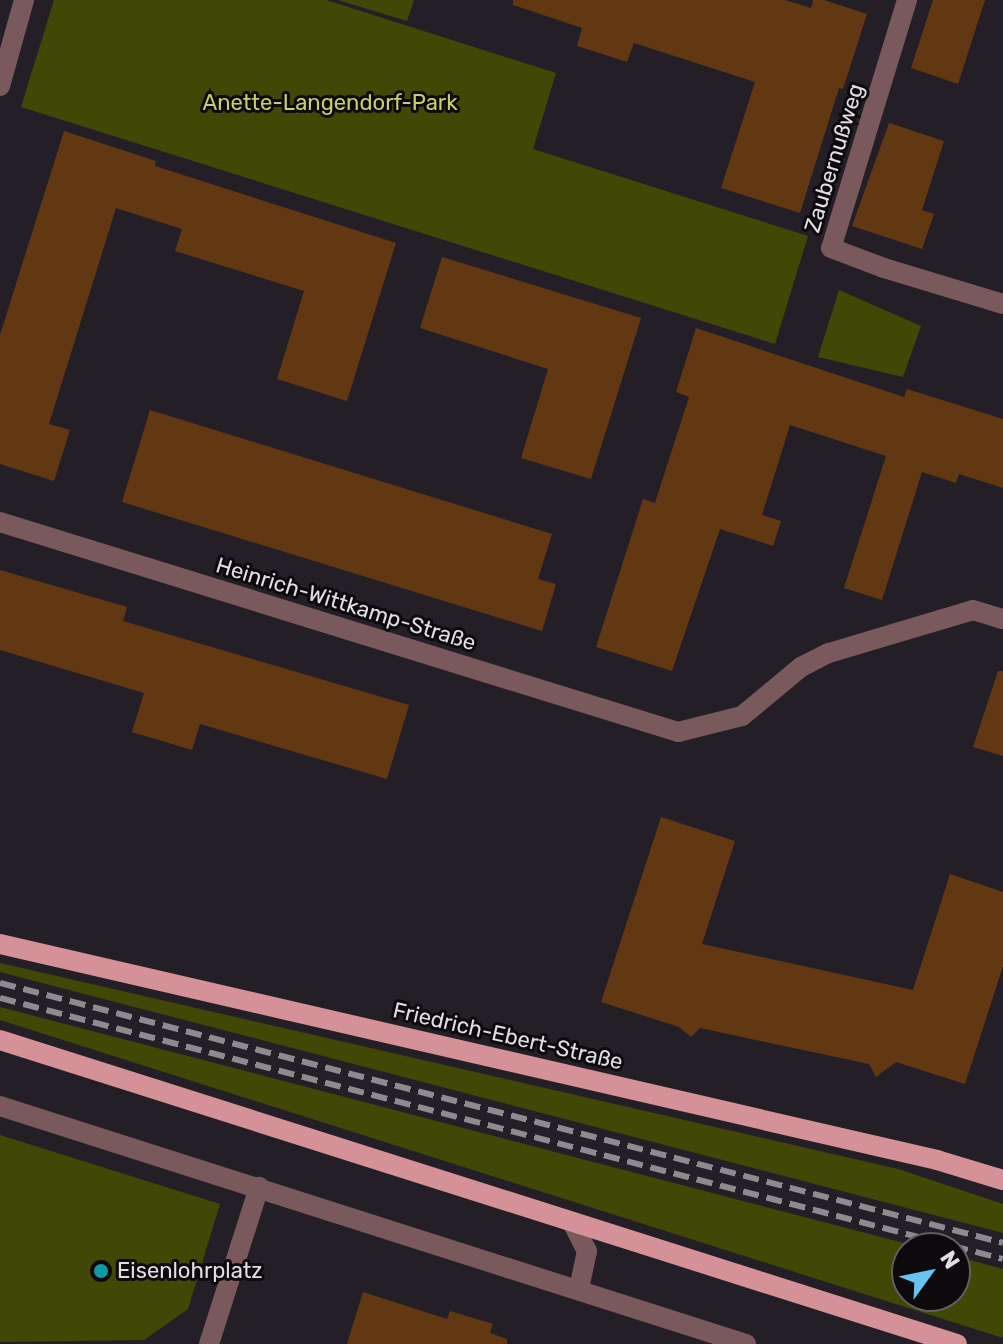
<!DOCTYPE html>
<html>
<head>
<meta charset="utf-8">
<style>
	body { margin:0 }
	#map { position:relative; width:1003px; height:1344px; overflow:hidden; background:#241f26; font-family:Rubik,sans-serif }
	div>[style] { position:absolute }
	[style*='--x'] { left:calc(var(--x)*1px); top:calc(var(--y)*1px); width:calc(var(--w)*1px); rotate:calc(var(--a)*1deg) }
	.green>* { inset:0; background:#414806 }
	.building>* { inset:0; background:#623813 }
	.street>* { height:20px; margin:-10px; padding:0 10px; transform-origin:10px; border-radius:10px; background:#7a595d }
	.primary>* { height:20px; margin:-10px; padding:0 10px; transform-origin:10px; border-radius:10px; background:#d49198 }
	.rail>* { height:6px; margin-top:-3px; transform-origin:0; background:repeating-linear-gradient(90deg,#8e8a90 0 16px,transparent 0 24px) }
	.dots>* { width:22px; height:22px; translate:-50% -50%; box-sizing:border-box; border:4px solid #0c0a0d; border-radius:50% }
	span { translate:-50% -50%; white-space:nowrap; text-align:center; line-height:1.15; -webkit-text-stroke:6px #0c0a0d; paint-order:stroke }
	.park-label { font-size:22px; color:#c3d16d }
	.street-label { font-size:22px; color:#e1dee3 }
	.poi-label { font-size:22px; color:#e1dee3 }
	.left { translate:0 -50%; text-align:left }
	.north { position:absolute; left:891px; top:1232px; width:80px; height:80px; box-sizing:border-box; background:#0c0a0d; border:2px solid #615f63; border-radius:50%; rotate:57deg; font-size:22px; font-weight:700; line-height:32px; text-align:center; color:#e1dee3 }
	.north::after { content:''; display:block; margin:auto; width:28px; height:36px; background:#66c4ef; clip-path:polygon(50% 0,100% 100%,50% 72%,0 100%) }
</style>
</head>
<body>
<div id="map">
	<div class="green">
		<div style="clip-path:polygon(54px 0,326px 0,556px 73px,533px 149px,808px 236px,775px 344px,21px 107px)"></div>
		<div style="clip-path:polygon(338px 0,414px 0,407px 21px)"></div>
		<div style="clip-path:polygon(839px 290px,921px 326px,903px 377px,818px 357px)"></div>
		<div style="clip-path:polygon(0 963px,898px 1169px,1003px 1204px,1003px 1233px,0 972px)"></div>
		<div style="clip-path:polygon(0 1007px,923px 1248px,907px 1248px,907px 1296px,955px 1296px,955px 1256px,1003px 1269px,1003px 1338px,0 1020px)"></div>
		<div style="clip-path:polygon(0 1135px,220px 1204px,188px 1309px,144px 1340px,0 1342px)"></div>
	</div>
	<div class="building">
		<div style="clip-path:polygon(513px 0,785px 0,811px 8px,813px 0,824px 0,867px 14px,843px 89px,839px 88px,800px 213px,721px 188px,755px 82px,634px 43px,627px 62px,596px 52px,577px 46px,582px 28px,513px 5px)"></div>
		<div style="clip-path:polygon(933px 0,985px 0,958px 84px,911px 68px)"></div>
		<div style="clip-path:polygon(889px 123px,944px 141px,922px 210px,934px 214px,922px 249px,852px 226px)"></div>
		<div style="clip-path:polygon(64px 131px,156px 161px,155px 166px,396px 243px,347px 401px,277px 379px,304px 291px,175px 251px,182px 229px,116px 208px,49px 424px,70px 430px,54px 481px,0 464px,0 335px)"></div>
		<div style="clip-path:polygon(442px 257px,641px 318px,591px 479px,521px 458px,548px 369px,420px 328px)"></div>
		<div style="clip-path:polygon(696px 328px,904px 397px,907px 389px,1003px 419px,1003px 488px,959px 474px,956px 483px,922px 472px,882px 600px,844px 588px,886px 456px,790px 425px,762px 515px,781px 521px,773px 546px,720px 529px,672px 671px,596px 647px,643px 499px,655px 503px,689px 397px,676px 392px)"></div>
		<div style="clip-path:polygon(150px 410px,552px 534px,538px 579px,556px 584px,542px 631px,122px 502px)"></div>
		<div style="clip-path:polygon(0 570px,127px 607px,123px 621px,409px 705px,387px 779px,200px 724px,192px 750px,132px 732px,144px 693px,0 650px)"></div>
		<div style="clip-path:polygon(998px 671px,1003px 671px,1003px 756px,973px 747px)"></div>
		<div style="clip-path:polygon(661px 817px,735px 841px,702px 944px,913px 990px,950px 874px,1003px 892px,1003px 966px,965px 1084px,896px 1062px,876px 1077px,869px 1064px,700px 1028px,691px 1037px,679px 1027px,601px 1002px)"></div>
		<div style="clip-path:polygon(363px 1292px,447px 1319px,450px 1311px,493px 1324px,490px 1333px,507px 1339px,507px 1344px,347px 1344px)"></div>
	</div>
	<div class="street">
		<div style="--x:907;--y:0;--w:259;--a:107"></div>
		<div style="--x:831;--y:248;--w:57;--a:20.7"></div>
		<div style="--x:884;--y:268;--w:124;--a:16.8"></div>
		<div style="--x:0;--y:86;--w:89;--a:-74.4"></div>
		<div style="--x:0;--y:522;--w:710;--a:17.21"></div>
		<div style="--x:678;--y:732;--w:66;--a:-14"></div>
		<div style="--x:742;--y:716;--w:77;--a:-39.7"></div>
		<div style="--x:801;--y:667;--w:31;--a:-27"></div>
		<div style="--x:829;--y:653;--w:150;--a:-16.6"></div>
		<div style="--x:973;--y:610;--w:31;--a:17"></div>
		<div style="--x:0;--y:1106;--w:783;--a:17.69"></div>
		<div style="--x:572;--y:1222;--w:33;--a:63"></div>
		<div style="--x:587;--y:1251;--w:40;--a:102"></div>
		<div style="--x:209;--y:1344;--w:165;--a:-72.3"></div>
	</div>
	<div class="primary">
		<div style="--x:0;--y:944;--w:962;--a:12.98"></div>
		<div style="--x:937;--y:1160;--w:69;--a:16.9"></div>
		<div style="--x:0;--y:1040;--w:1004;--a:17.62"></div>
	</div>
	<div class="rail">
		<div style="--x:0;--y:983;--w:1036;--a:14.53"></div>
		<div style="--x:0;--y:998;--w:1036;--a:14.59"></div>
	</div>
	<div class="dots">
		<div style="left:101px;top:1271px;background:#0f9aa8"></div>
	</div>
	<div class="park-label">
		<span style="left:330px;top:103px">Anette-Langendorf-Park</span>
	</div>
	<div class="street-label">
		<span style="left:834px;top:158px;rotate:-73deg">Zaubernußweg</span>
		<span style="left:346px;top:604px;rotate:17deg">Heinrich-Wittkamp-Straße</span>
		<span style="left:508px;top:1036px;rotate:13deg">Friedrich-Ebert-Straße</span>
	</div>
	<div class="poi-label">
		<span class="left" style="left:117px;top:1271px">Eisenlohrplatz</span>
	</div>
	<div class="north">N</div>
</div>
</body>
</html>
